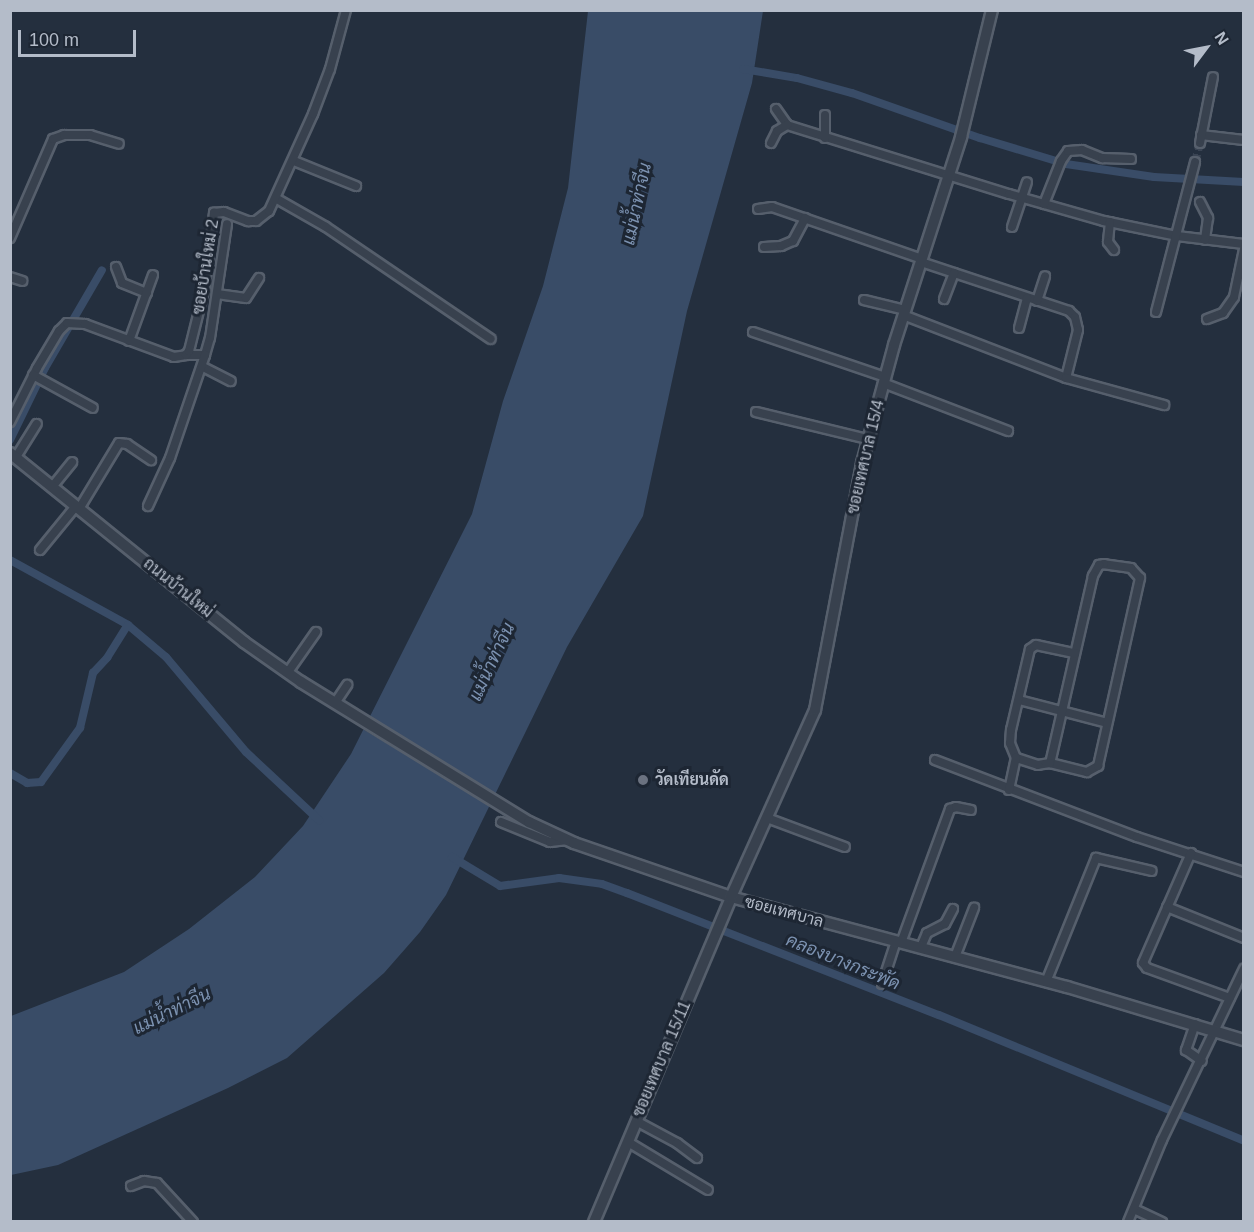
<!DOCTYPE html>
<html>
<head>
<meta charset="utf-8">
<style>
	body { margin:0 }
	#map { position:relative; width:1254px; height:1232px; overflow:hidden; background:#242f3e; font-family:Helvetica,Sarabun,sans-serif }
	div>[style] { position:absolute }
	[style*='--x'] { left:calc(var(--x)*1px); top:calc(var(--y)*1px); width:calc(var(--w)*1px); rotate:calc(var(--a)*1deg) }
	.water>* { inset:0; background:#394c67 }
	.pier>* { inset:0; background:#242f3e }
	.canal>* { height:8px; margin:-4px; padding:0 4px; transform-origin:4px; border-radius:4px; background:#394c67 }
	.minor-tunnel>* { height:8px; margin-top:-4px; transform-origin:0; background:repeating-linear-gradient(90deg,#3a4453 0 8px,transparent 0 12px) }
	.roads { filter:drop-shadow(2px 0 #565f6c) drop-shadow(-2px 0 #565f6c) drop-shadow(0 2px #565f6c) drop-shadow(0 -2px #565f6c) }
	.minor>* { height:8px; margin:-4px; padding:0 4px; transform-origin:4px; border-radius:4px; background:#38414e }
	.tertiary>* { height:10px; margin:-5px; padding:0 5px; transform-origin:5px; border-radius:5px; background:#38414e }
	.dots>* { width:16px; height:16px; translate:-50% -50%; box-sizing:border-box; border:3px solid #1d2633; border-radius:50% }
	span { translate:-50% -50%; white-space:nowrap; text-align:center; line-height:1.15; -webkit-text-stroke:6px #1d2633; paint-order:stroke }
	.street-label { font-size:16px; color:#b4bcc9 }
	.poi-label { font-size:16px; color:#b4bcc9; font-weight:700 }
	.left { translate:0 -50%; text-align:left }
	.water-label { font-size:18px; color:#7c92b1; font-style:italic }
	.frame { position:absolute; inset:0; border:12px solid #b4bcc9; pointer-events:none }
	.north { position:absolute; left:1176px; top:18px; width:60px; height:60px; -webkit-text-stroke:4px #1d2633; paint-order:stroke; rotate:58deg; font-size:16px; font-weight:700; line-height:24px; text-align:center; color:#b4bcc9 }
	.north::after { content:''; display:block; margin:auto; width:21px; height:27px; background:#b4bcc9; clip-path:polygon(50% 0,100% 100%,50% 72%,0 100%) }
	.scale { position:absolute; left:18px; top:30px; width:118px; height:27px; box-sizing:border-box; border:3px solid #b4bcc9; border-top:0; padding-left:8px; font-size:18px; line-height:21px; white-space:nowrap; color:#b4bcc9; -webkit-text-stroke:4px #1d2633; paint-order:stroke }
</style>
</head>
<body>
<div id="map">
	<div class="water">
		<div style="clip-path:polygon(588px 11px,763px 11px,752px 83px,687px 311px,643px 516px,567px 647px,446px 895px,420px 932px,384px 973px,287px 1058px,228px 1088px,58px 1165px,11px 1175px,11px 1016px,124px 972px,189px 929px,255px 877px,303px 826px,351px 754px,472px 514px,503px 401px,543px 286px,568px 188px)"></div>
	</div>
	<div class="pier">
		<div style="clip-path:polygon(367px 716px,443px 766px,497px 797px,493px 806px,361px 728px)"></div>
	</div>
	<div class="canal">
		<div style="--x:743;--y:69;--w:55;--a:9.5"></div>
		<div style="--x:797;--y:78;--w:57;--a:15.3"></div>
		<div style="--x:852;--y:93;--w:136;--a:19.4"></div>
		<div style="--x:980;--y:138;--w:90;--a:16.8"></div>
		<div style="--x:1066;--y:164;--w:89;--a:8.4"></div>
		<div style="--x:1154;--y:177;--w:90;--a:3.2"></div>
		<div style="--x:10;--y:440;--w:80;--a:-64.1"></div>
		<div style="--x:45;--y:368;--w:113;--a:-59.8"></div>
		<div style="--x:10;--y:560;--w:135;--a:28.8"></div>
		<div style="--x:128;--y:625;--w:50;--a:40.1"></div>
		<div style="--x:166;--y:657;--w:124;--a:49.9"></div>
		<div style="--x:246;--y:752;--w:100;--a:43"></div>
		<div style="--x:10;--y:773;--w:20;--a:30"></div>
		<div style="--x:27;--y:783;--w:14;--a:-4"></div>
		<div style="--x:41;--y:782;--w:67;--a:-54.2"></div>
		<div style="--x:80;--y:728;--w:57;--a:-76.7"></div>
		<div style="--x:93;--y:673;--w:21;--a:-47"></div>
		<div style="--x:107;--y:658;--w:39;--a:-58"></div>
		<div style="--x:452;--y:857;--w:56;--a:31.1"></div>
		<div style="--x:500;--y:886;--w:60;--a:-7.7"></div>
		<div style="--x:559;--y:878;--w:43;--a:7.9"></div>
		<div style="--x:602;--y:884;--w:27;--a:20"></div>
		<div style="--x:627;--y:893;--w:335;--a:21.4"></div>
		<div style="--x:939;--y:1015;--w:330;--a:22.4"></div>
	</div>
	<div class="minor-tunnel">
		<div style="--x:1195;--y:162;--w:20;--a:-75"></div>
	</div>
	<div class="roads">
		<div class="minor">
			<div style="--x:776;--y:109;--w:19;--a:55"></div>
			<div style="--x:787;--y:125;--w:232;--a:17.3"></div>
			<div style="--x:1009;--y:194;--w:99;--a:15.9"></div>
			<div style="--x:1104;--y:221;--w:75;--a:11.6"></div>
			<div style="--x:1177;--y:236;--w:67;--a:6.8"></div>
			<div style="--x:1201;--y:135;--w:43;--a:6.6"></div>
			<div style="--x:825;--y:138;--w:23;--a:-90"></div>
			<div style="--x:771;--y:143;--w:13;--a:-63"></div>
			<div style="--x:777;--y:131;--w:12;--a:-31"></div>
			<div style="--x:1200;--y:143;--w:67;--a:-78.9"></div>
			<div style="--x:294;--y:161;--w:67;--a:22"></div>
			<div style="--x:277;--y:199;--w:56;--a:29.7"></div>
			<div style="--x:326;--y:227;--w:199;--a:34.2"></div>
			<div style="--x:1200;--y:202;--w:18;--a:63"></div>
			<div style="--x:1208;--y:218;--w:22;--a:98"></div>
			<div style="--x:1044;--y:204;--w:46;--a:-68.4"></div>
			<div style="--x:1061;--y:161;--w:12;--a:-55"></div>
			<div style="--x:1068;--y:151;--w:14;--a:-4"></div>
			<div style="--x:1082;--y:150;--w:22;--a:22"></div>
			<div style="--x:1102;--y:158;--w:29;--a:2"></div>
			<div style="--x:758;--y:209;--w:14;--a:-8"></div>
			<div style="--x:772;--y:207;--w:159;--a:19.1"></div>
			<div style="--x:1110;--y:222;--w:20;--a:96"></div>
			<div style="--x:1108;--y:242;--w:10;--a:53"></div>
			<div style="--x:1012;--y:227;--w:47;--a:-71.6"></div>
			<div style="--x:10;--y:238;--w:108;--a:-66.5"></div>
			<div style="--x:53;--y:139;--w:12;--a:-20"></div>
			<div style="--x:64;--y:135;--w:26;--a:0"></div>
			<div style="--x:90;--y:135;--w:30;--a:17"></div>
			<div style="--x:764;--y:247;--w:17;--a:-3"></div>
			<div style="--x:781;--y:246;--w:13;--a:-23"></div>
			<div style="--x:793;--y:241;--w:26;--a:-62"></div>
			<div style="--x:921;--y:262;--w:156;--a:18.3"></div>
			<div style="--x:1069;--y:311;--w:8;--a:45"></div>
			<div style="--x:1075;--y:317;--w:13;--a:77"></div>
			<div style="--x:1078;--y:330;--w:49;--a:104"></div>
			<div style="--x:116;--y:267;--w:17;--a:69"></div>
			<div style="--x:122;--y:283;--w:27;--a:22"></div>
			<div style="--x:10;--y:277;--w:13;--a:18"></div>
			<div style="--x:217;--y:294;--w:29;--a:8"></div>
			<div style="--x:246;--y:298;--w:24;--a:-57"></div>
			<div style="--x:944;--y:299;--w:28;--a:-69"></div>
			<div style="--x:864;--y:300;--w:42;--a:13.7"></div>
			<div style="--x:1037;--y:301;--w:26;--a:-72"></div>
			<div style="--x:1156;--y:312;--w:155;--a:-75.4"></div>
			<div style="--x:903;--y:315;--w:175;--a:21.1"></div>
			<div style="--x:1066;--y:378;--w:102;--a:15.4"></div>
			<div style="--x:1207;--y:319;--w:17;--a:-21"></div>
			<div style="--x:1223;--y:313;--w:19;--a:-55"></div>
			<div style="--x:1234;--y:297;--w:49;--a:-78.2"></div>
			<div style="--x:1019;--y:328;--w:31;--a:-75"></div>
			<div style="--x:753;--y:332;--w:139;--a:18.8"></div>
			<div style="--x:129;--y:341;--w:70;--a:-70"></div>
			<div style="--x:186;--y:355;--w:19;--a:0"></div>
			<div style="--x:205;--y:355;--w:18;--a:-74"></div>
			<div style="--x:210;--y:338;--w:115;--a:-81.5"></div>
			<div style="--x:203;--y:367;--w:31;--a:27"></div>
			<div style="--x:33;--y:375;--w:68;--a:28.8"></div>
			<div style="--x:883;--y:383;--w:134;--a:21"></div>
			<div style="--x:756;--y:412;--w:115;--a:13.6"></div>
			<div style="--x:10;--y:422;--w:60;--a:-63.4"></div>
			<div style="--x:37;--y:368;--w:43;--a:-59.3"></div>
			<div style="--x:59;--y:331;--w:11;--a:-45"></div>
			<div style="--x:67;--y:323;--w:18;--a:3"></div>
			<div style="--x:85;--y:324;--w:95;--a:20.3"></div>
			<div style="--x:174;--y:357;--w:12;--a:-9"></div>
			<div style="--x:186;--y:355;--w:5;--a:-53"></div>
			<div style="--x:189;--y:351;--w:66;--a:-76"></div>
			<div style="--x:205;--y:287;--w:75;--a:-83.1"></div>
			<div style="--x:214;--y:213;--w:10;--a:-6"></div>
			<div style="--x:224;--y:212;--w:26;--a:21"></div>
			<div style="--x:248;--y:221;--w:8;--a:0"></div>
			<div style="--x:256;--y:221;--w:16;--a:-38"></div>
			<div style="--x:269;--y:211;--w:107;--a:-65.6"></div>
			<div style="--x:313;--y:114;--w:48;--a:-69.3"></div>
			<div style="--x:330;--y:69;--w:61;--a:-74.8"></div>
			<div style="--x:16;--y:457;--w:39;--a:-58"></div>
			<div style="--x:52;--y:487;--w:32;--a:-51"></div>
			<div style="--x:148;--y:506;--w:53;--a:-65.4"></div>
			<div style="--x:170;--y:458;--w:109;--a:-71.2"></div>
			<div style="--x:79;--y:509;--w:77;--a:-58.8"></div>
			<div style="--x:119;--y:443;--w:8;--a:7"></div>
			<div style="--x:127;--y:444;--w:29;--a:34"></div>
			<div style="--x:40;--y:550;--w:57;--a:-50.7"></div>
			<div style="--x:288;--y:672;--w:49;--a:-55"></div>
			<div style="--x:1019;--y:700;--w:91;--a:14.6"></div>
			<div style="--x:335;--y:703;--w:22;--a:-56"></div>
			<div style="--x:935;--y:760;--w:216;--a:20.9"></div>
			<div style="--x:1137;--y:837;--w:113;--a:18.1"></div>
			<div style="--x:1050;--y:763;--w:38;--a:14"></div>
			<div style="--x:1087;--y:772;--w:13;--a:-29"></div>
			<div style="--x:1098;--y:766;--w:193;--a:-77.4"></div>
			<div style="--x:1140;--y:578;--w:13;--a:-132"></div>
			<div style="--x:1131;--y:568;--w:27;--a:-172"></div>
			<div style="--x:1104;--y:564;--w:5;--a:169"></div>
			<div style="--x:1099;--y:565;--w:13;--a:119"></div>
			<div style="--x:1093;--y:576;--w:192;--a:102.9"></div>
			<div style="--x:1050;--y:763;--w:12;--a:171"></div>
			<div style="--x:1038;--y:765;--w:23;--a:-162"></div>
			<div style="--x:1016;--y:758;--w:16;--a:-112"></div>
			<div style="--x:1010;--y:743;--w:13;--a:-86"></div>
			<div style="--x:1011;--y:730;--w:83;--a:-76.8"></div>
			<div style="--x:1030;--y:649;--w:7;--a:-34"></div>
			<div style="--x:1036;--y:645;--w:40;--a:12"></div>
			<div style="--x:1009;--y:790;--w:33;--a:-78"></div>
			<div style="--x:767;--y:818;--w:83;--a:20.4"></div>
			<div style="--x:501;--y:822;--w:53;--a:22.2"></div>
			<div style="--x:550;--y:842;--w:18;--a:-6"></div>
			<div style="--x:1191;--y:853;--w:120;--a:113.6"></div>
			<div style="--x:1143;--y:963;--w:6;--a:51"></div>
			<div style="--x:1147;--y:968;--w:88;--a:19.9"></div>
			<div style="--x:1167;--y:907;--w:83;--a:21.9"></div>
			<div style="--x:901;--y:943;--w:143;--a:-69.9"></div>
			<div style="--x:950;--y:809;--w:6;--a:-18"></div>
			<div style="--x:956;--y:807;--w:15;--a:11"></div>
			<div style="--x:921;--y:947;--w:15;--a:-67"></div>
			<div style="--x:927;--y:933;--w:20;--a:-27"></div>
			<div style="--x:945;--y:924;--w:17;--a:-62"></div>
			<div style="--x:955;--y:957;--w:53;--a:-68.8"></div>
			<div style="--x:1046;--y:982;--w:134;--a:-68"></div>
			<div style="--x:1096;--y:858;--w:57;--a:13.1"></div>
			<div style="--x:882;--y:984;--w:45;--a:-72"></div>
			<div style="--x:1195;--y:1024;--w:28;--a:109"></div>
			<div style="--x:1186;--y:1050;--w:19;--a:35"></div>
			<div style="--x:636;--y:1121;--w:47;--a:28.2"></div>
			<div style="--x:677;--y:1143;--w:25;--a:37"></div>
			<div style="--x:628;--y:1142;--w:93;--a:31"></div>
			<div style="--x:131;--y:1186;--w:14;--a:-21"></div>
			<div style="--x:144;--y:1181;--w:13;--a:9"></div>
			<div style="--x:157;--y:1183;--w:53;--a:47.3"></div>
			<div style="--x:1134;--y:1209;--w:31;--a:25"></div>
			<div style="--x:1128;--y:1222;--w:89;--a:-67.5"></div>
			<div style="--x:1162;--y:1140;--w:190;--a:-64.4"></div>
		</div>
		<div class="tertiary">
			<div style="--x:10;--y:453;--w:301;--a:38.9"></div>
			<div style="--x:244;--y:642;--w:70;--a:35.1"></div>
			<div style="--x:301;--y:682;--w:268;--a:31.6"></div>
			<div style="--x:529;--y:822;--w:50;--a:25"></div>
			<div style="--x:574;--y:843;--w:166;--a:19"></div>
			<div style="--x:731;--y:897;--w:348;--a:15"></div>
			<div style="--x:1067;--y:987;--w:185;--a:16.7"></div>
			<div style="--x:594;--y:1222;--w:353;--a:-67.1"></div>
			<div style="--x:731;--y:897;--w:205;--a:-65.8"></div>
			<div style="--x:815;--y:710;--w:251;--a:-79.2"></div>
			<div style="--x:862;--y:463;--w:122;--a:-74.8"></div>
			<div style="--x:894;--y:345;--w:219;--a:-72.1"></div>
			<div style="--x:961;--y:137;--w:131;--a:-76.3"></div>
		</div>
	</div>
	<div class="dots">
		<div style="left:643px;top:780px;background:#6b7280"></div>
	</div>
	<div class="street-label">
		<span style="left:206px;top:267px;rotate:-81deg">ซอยบ้านใหม่ 2</span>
		<span style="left:866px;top:457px;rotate:-77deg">ซอยเทศบาล 15/4</span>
		<span style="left:178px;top:588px;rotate:39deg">ถนนบ้านใหม่</span>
		<span style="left:784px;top:912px;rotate:15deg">ซอยเทศบาล</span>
		<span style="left:662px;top:1059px;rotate:-67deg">ซอยเทศบาล 15/11</span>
	</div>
	<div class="poi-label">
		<span class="left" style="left:655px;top:780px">วัดเทียนดัด</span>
	</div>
	<div class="water-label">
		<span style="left:637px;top:204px;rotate:-78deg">แม่น้ำท่าจีน</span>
		<span style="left:492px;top:662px;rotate:-65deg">แม่น้ำท่าจีน</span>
		<span style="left:843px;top:962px;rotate:22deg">คลองบางกระพัด</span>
		<span style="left:172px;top:1011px;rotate:-26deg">แม่น้ำท่าจีน</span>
	</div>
	<div class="frame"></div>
	<div class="north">N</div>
	<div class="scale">100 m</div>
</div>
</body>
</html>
